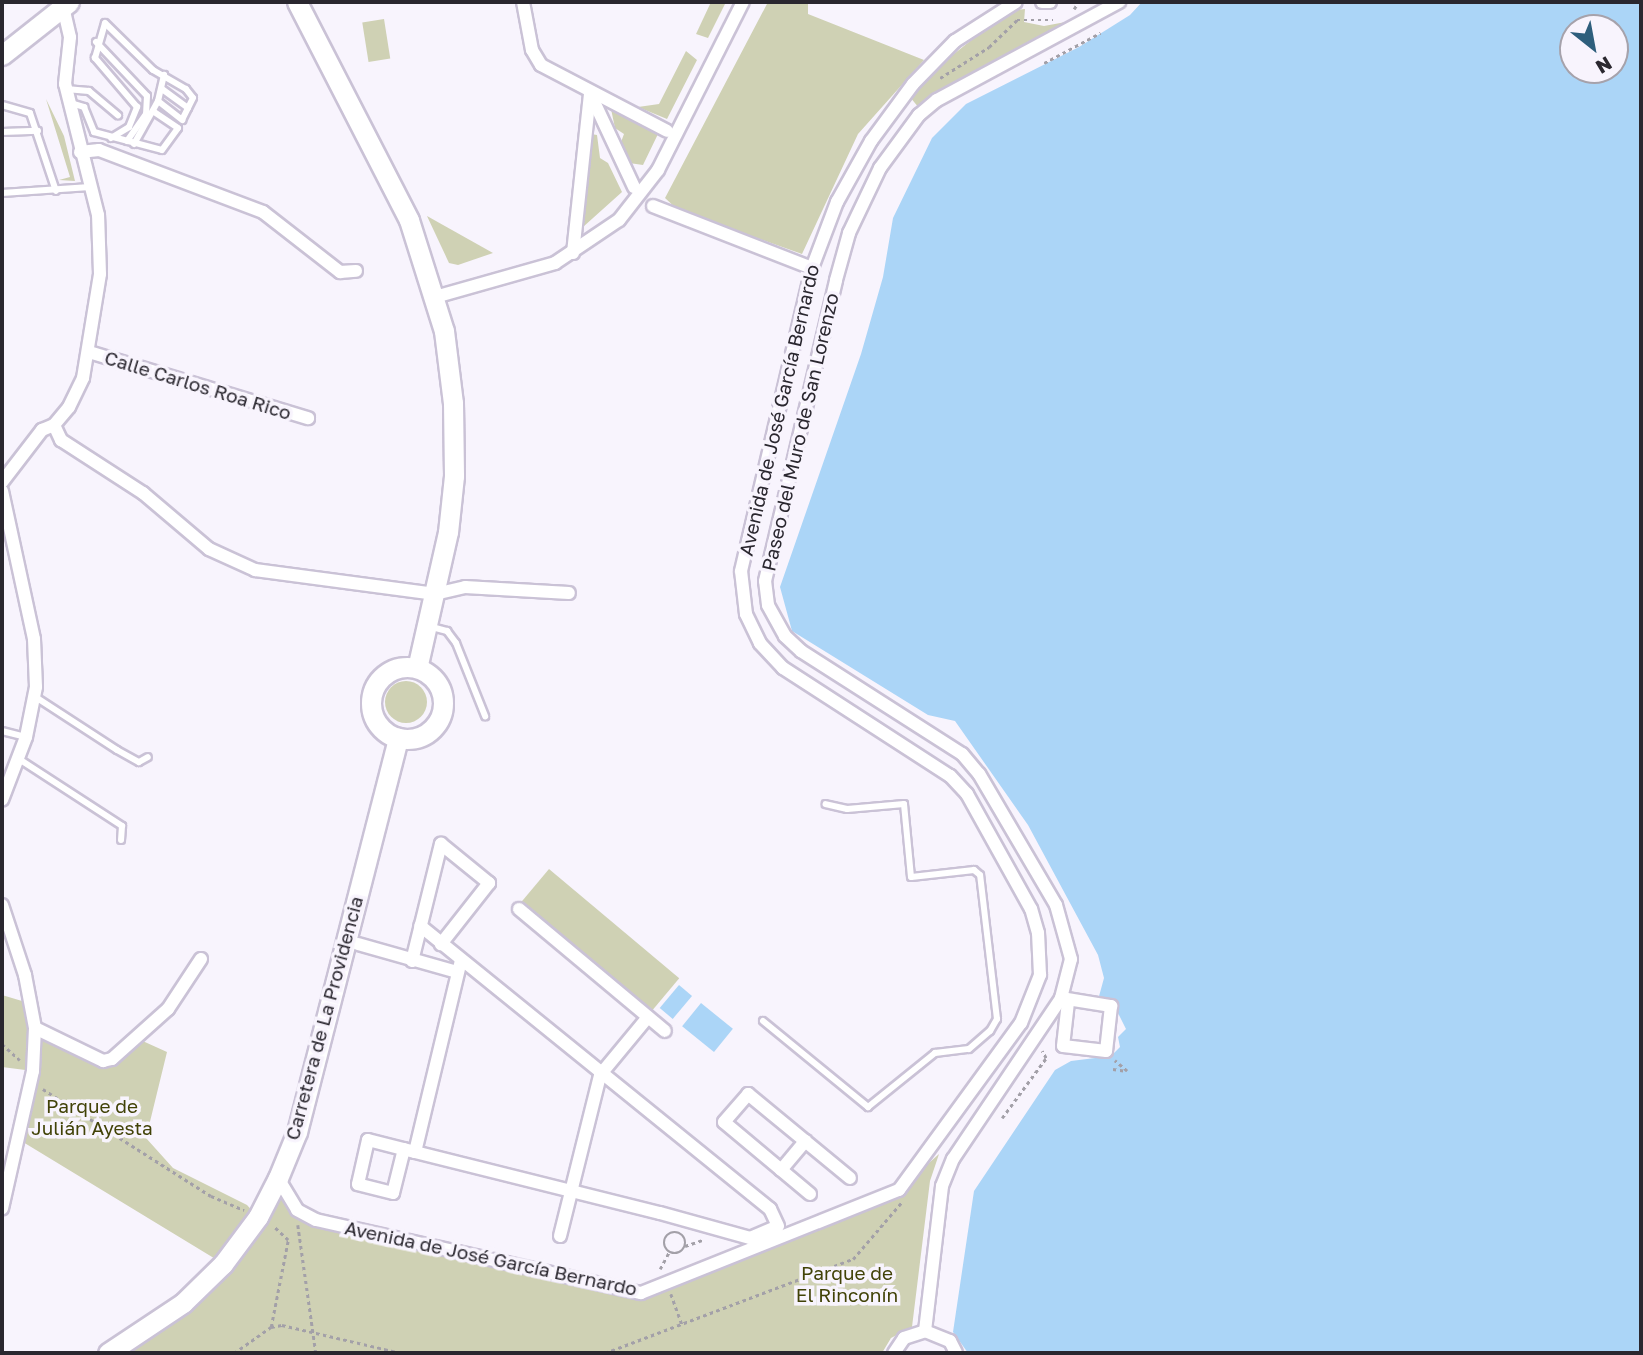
<!DOCTYPE html>
<html>
<head>
<meta charset="utf-8">
<style>
	body { margin:0 }
	#map { position:relative; width:1643px; height:1355px; overflow:hidden; background:#f8f4fd; font-family:"Golos Text",sans-serif }
	div>[style] { position:absolute }
	[style*='--x'] { left:calc(var(--x)*1px); top:calc(var(--y)*1px); width:calc(var(--w)*1px); rotate:calc(var(--a)*1deg) }
	.green>* { inset:0; background:#cfd1b4; transform-origin:0 0 }
	.round { border-radius:50% }
	.water>* { inset:0; background:#abd5f7; transform-origin:0 0 }
	.path>* { height:2.5px; margin-top:-1.25px; transform-origin:0; background:repeating-linear-gradient(90deg,#a3a0a8 0 3.5px,transparent 0 7px) }
	.path>.ring { margin:-1.25px; padding:0; box-sizing:content-box; background:none; border:2.5px solid #a3a0a8; border-radius:50% }
	.roads { filter:drop-shadow(2px 0 #cac2d6) drop-shadow(-2px 0 #cac2d6) drop-shadow(0 2px #cac2d6) drop-shadow(0 -2px #cac2d6) }
	.lane>* { height:6px; margin:-3px; padding:0 3px; transform-origin:3px; border-radius:3px; background:#fff }
	.street>* { height:12px; margin:-6px; padding:0 6px; transform-origin:6px; border-radius:6px; background:#fff }
	.secondary>* { height:19px; margin:-9.5px; padding:0 9.5px; transform-origin:9.5px; border-radius:9.5px; background:#fff }
	.secondary>.ring { margin:-9.5px; padding:0; box-sizing:content-box; background:none; border:19px solid #fff; border-radius:50% }
	span { translate:-50% -50%; white-space:nowrap; text-align:center; line-height:1.15; -webkit-text-stroke:7px #f8f4fd; paint-order:stroke }
	.street-label { font-size:19px; color:#2a272f }
	.park-label { font-size:19px; color:#414207 }
	.frame { position:absolute; inset:0; border:4px solid #2a272f; pointer-events:none }
	.north { position:absolute; left:1559px; top:14px; width:70px; height:70px; box-sizing:border-box; background:#f8f4fd; border:2px solid #a6a2ab; border-radius:50%; rotate:149deg; font-size:19px; font-weight:700; line-height:28px; text-align:center; color:#2a272f }
	.north::after { content:''; display:block; margin:auto; width:24px; height:32px; background:#2e5e7c; clip-path:polygon(50% 0,100% 100%,50% 72%,0 100%) }
</style>
</head>
<body>
<div id="map">
	<div class="green">
		<div style="clip-path:polygon(711px 2px,726px 2px,708px 38px,696px 34px)"></div>
		<div style="clip-path:polygon(768px 2px,808px 2px,808px 14px,924px 60px,858px 134px,802px 254px,678px 210px,665px 198px)"></div>
		<div style="clip-path:polygon(1025px 9px,1024px 22px,1044px 26px,1071px 21px,933px 93px,919px 108px,910px 97px,930px 73px,1008px 11px)"></div>
		<div style="left:384px;top:19px;width:40px;height:22px;rotate:81deg"></div>
		<div style="clip-path:polygon(686px 51px,697px 60px,667px 119px,638px 107px,659px 104px)"></div>
		<div style="clip-path:polygon(46px 99px,64px 136px,75px 181px,59px 180px,70px 177px)"></div>
		<div style="clip-path:polygon(611px 109px,658px 134px,643px 165px,629px 163px,621px 142px,624px 134px,615px 128px)"></div>
		<div style="clip-path:polygon(591px 134px,597px 135px,600px 158px,608px 163px,622px 192px,583px 227px)"></div>
		<div style="clip-path:polygon(427px 216px,493px 253px,458px 265px,449px 263px)"></div>
		<div class="round" style="left:385px;top:681px;width:42px;height:42px"></div>
		<div style="left:549px;top:869px;width:170px;height:45px;rotate:40deg"></div>
		<div style="clip-path:polygon(2px 995px,32px 1004px,36px 1028px,103px 1061px,136px 1038px,167px 1052px,146px 1138px,173px 1168px,247px 1205px,257px 1216px,278px 1178px,297px 1210px,641px 1293px,899px 1190px,939px 1154px,930px 1181px,912px 1327px,891px 1338px,882px 1353px,108px 1353px,222px 1263px,18px 1139px,33px 1071px,2px 1067px)"></div>
	</div>
	<div class="water">
		<div style="clip-path:polygon(evenodd,1142px 2px,1641px 2px,1641px 1353px,968px 1353px,953px 1332px,974px 1191px,1055px 1070px,1071px 1061px,1111px 1056px,1120px 1047px,1118px 1037px,1126px 1029px,1115px 1007px,1098px 1000px,1104px 978px,1098px 955px,1028px 825px,955px 721px,928px 715px,792px 631px,780px 587px,861px 354px,883px 277px,893px 218px,932px 138px,966px 104px,1079px 47px,1130px 15px,1142px 2px,1573px 28px,1615px 28px,1615px 70px,1573px 70px,1573px 28px)"></div>
		<div style="left:679px;top:985px;width:17px;height:30px;rotate:40deg"></div>
		<div style="left:701px;top:1003px;width:41px;height:30px;rotate:39deg"></div>
	</div>
	<div class="path">
		<div style="--x:1074;--y:9;--w:8;--a:-60"></div>
		<div style="--x:1044;--y:63;--w:64;--a:-28.2"></div>
		<div style="--x:940;--y:78;--w:58;--a:-32.3"></div>
		<div style="--x:989;--y:47;--w:39;--a:-44"></div>
		<div style="--x:1017;--y:20;--w:36;--a:0"></div>
		<div style="--x:2;--y:1044;--w:24;--a:42"></div>
		<div style="--x:1113;--y:1069;--w:14;--a:8"></div>
		<div style="--x:1127;--y:1071;--w:16;--a:-140"></div>
		<div style="--x:43;--y:1089;--w:199;--a:32.5"></div>
		<div style="--x:211;--y:1196;--w:36;--a:23"></div>
		<div style="--x:1002;--y:1118;--w:74;--a:-53.7"></div>
		<div style="--x:1046;--y:1058;--w:8;--a:-120"></div>
		<div style="--x:298;--y:1225;--w:129;--a:82"></div>
		<div class="ring" style="left:664px;top:1232px;width:19.5px;height:19.5px"></div>
		<div style="--x:685;--y:1246;--w:18;--a:-19"></div>
		<div style="--x:660;--y:1269;--w:19;--a:-62"></div>
		<div style="--x:671;--y:1294;--w:32;--a:70"></div>
		<div style="--x:271;--y:1327;--w:89;--a:-78.9"></div>
		<div style="--x:288;--y:1240;--w:19;--a:-137"></div>
		<div style="--x:234;--y:1353;--w:45;--a:-35.1"></div>
		<div style="--x:271;--y:1327;--w:11;--a:-10"></div>
		<div style="--x:282;--y:1325;--w:122;--a:13.2"></div>
		<div style="--x:605;--y:1353;--w:265;--a:-20.8"></div>
		<div style="--x:853;--y:1259;--w:74;--a:-49.4"></div>
	</div>
	<div class="roads">
		<div class="lane">
			<div style="--x:96;--y:42;--w:74;--a:46.6"></div>
			<div style="--x:147;--y:96;--w:18;--a:93"></div>
			<div style="--x:146;--y:114;--w:33;--a:125"></div>
			<div style="--x:66;--y:89;--w:23;--a:5"></div>
			<div style="--x:89;--y:91;--w:38;--a:40"></div>
			<div style="--x:162;--y:89;--w:32;--a:36"></div>
			<div style="--x:188;--y:108;--w:11;--a:117"></div>
			<div style="--x:158;--y:101;--w:31;--a:38"></div>
			<div style="--x:71;--y:103;--w:14;--a:17"></div>
			<div style="--x:84;--y:107;--w:27;--a:68"></div>
			<div style="--x:94;--y:132;--w:70;--a:14.8"></div>
			<div style="--x:162;--y:150;--w:27;--a:-54"></div>
			<div style="--x:178;--y:128;--w:30;--a:-146"></div>
			<div style="--x:2;--y:105;--w:29;--a:16"></div>
			<div style="--x:30;--y:113;--w:82;--a:71.6"></div>
			<div style="--x:2;--y:132;--w:36;--a:-2"></div>
			<div style="--x:111;--y:138;--w:21;--a:-31"></div>
			<div style="--x:129;--y:127;--w:22;--a:-68"></div>
			<div style="--x:137;--y:107;--w:65;--a:-130.6"></div>
			<div style="--x:95;--y:58;--w:36;--a:-74"></div>
			<div style="--x:105;--y:23;--w:67;--a:44.4"></div>
			<div style="--x:153;--y:70;--w:38;--a:30"></div>
			<div style="--x:186;--y:89;--w:11;--a:52"></div>
			<div style="--x:193;--y:98;--w:11;--a:117"></div>
			<div style="--x:134;--y:144;--w:49;--a:-60.8"></div>
			<div style="--x:158;--y:101;--w:27;--a:-77"></div>
			<div style="--x:2;--y:193;--w:88;--a:-3.9"></div>
			<div style="--x:428;--y:626;--w:20;--a:15"></div>
			<div style="--x:447;--y:631;--w:15;--a:53"></div>
			<div style="--x:456;--y:643;--w:79;--a:68.3"></div>
			<div style="--x:34;--y:696;--w:99;--a:33"></div>
			<div style="--x:117;--y:750;--w:25;--a:29"></div>
			<div style="--x:139;--y:762;--w:10;--a:-29"></div>
			<div style="--x:2;--y:731;--w:25;--a:14"></div>
			<div style="--x:19;--y:759;--w:123;--a:33"></div>
			<div style="--x:122;--y:826;--w:14;--a:94"></div>
			<div style="--x:763;--y:1021;--w:136;--a:39.3"></div>
			<div style="--x:868;--y:1107;--w:86;--a:-38.9"></div>
			<div style="--x:935;--y:1053;--w:34;--a:-7"></div>
			<div style="--x:969;--y:1049;--w:28;--a:-41"></div>
			<div style="--x:990;--y:1031;--w:14;--a:-60"></div>
			<div style="--x:997;--y:1019;--w:145;--a:-96.7"></div>
			<div style="--x:980;--y:875;--w:8;--a:-140"></div>
			<div style="--x:974;--y:870;--w:63;--a:173.7"></div>
			<div style="--x:911;--y:877;--w:73;--a:-95.5"></div>
			<div style="--x:904;--y:804;--w:57;--a:175"></div>
			<div style="--x:847;--y:809;--w:22;--a:-167"></div>
		</div>
		<div class="street">
			<div style="--x:523;--y:2;--w:49;--a:79.4"></div>
			<div style="--x:532;--y:50;--w:17;--a:59"></div>
			<div style="--x:541;--y:65;--w:142;--a:27.6"></div>
			<div style="--x:1042;--y:2;--w:8;--a:0"></div>
			<div style="--x:590;--y:93;--w:104;--a:64.9"></div>
			<div style="--x:80;--y:152;--w:19;--a:-6"></div>
			<div style="--x:99;--y:150;--w:175;--a:20.7"></div>
			<div style="--x:263;--y:212;--w:98;--a:37.9"></div>
			<div style="--x:340;--y:272;--w:16;--a:-4"></div>
			<div style="--x:653;--y:206;--w:171;--a:21.3"></div>
			<div style="--x:573;--y:253;--w:161;--a:-83.9"></div>
			<div style="--x:435;--y:297;--w:125;--a:-15.8"></div>
			<div style="--x:555;--y:263;--w:77;--a:-33.9"></div>
			<div style="--x:619;--y:220;--w:63;--a:-52"></div>
			<div style="--x:658;--y:170;--w:188;--a:-63.2"></div>
			<div style="--x:89;--y:352;--w:229;--a:16.8"></div>
			<div style="--x:54;--y:425;--w:17;--a:65"></div>
			<div style="--x:61;--y:440;--w:98;--a:32.9"></div>
			<div style="--x:143;--y:493;--w:87;--a:40.3"></div>
			<div style="--x:209;--y:549;--w:51;--a:24.5"></div>
			<div style="--x:255;--y:570;--w:182;--a:7.6"></div>
			<div style="--x:435;--y:594;--w:31;--a:-13"></div>
			<div style="--x:465;--y:587;--w:104;--a:3.3"></div>
			<div style="--x:2;--y:482;--w:66;--a:-52.4"></div>
			<div style="--x:42;--y:430;--w:13;--a:-23"></div>
			<div style="--x:54;--y:425;--w:23;--a:-50"></div>
			<div style="--x:69;--y:407;--w:32;--a:-64"></div>
			<div style="--x:83;--y:378;--w:105;--a:-80.7"></div>
			<div style="--x:100;--y:274;--w:59;--a:-91.9"></div>
			<div style="--x:98;--y:215;--w:135;--a:-104.1"></div>
			<div style="--x:65;--y:84;--w:47;--a:-83.9"></div>
			<div style="--x:70;--y:37;--w:31;--a:-103"></div>
			<div style="--x:2;--y:491;--w:151;--a:77.8"></div>
			<div style="--x:34;--y:639;--w:48;--a:87.6"></div>
			<div style="--x:36;--y:687;--w:51;--a:101.3"></div>
			<div style="--x:26;--y:737;--w:67;--a:110.9"></div>
			<div style="--x:2;--y:905;--w:74;--a:71.8"></div>
			<div style="--x:25;--y:975;--w:54;--a:79.3"></div>
			<div style="--x:35;--y:1028;--w:43;--a:92.7"></div>
			<div style="--x:33;--y:1071;--w:141;--a:102.7"></div>
			<div style="--x:519;--y:909;--w:190;--a:39.9"></div>
			<div style="--x:358;--y:944;--w:103;--a:15.8"></div>
			<div style="--x:412;--y:961;--w:121;--a:-76.1"></div>
			<div style="--x:441;--y:844;--w:62;--a:39.1"></div>
			<div style="--x:489;--y:883;--w:78;--a:128.2"></div>
			<div style="--x:1061;--y:998;--w:51;--a:9.1"></div>
			<div style="--x:1111;--y:1006;--w:45;--a:96.3"></div>
			<div style="--x:1106;--y:1051;--w:43;--a:-173.4"></div>
			<div style="--x:1063;--y:1046;--w:44;--a:-83.5"></div>
			<div style="--x:35;--y:1028;--w:76;--a:25.9"></div>
			<div style="--x:103;--y:1061;--w:9;--a:-13"></div>
			<div style="--x:112;--y:1059;--w:75;--a:-41.8"></div>
			<div style="--x:168;--y:1009;--w:60;--a:-56.6"></div>
			<div style="--x:404;--y:1149;--w:45;--a:104"></div>
			<div style="--x:393;--y:1193;--w:36;--a:-166"></div>
			<div style="--x:358;--y:1184;--w:45;--a:-77.2"></div>
			<div style="--x:368;--y:1140;--w:49;--a:14.3"></div>
			<div style="--x:415;--y:1152;--w:252;--a:14"></div>
			<div style="--x:660;--y:1213;--w:93;--a:15.5"></div>
			<div style="--x:750;--y:1238;--w:30;--a:-23"></div>
			<div style="--x:778;--y:1226;--w:19;--a:-115"></div>
			<div style="--x:770;--y:1209;--w:450;--a:-141"></div>
			<div style="--x:415;--y:1152;--w:197;--a:-76.5"></div>
			<div style="--x:781;--y:1170;--w:38;--a:-50"></div>
			<div style="--x:278;--y:1178;--w:37;--a:59"></div>
			<div style="--x:297;--y:1210;--w:21;--a:28"></div>
			<div style="--x:316;--y:1220;--w:333;--a:12.7"></div>
			<div style="--x:641;--y:1293;--w:278;--a:-21.8"></div>
			<div style="--x:899;--y:1190;--w:207;--a:-53.9"></div>
			<div style="--x:1021;--y:1023;--w:52;--a:-68.4"></div>
			<div style="--x:1040;--y:975;--w:42;--a:-92.7"></div>
			<div style="--x:1038;--y:933;--w:25;--a:-106"></div>
			<div style="--x:1031;--y:909;--w:132;--a:-119.1"></div>
			<div style="--x:967;--y:794;--w:25;--a:-133"></div>
			<div style="--x:950;--y:776;--w:199;--a:-147.1"></div>
			<div style="--x:783;--y:668;--w:34;--a:-133"></div>
			<div style="--x:760;--y:643;--w:32;--a:-116"></div>
			<div style="--x:746;--y:614;--w:43;--a:-96.6"></div>
			<div style="--x:741;--y:571;--w:311;--a:-76.8"></div>
			<div style="--x:812;--y:268;--w:71;--a:-69.3"></div>
			<div style="--x:837;--y:202;--w:70;--a:-60.9"></div>
			<div style="--x:871;--y:141;--w:71;--a:-53.6"></div>
			<div style="--x:913;--y:84;--w:60;--a:-45.7"></div>
			<div style="--x:955;--y:41;--w:72;--a:-32.6"></div>
			<div style="--x:810;--y:1194;--w:112;--a:-140.1"></div>
			<div style="--x:724;--y:1122;--w:37;--a:-49"></div>
			<div style="--x:748;--y:1094;--w:132;--a:39.5"></div>
			<div style="--x:560;--y:1236;--w:166;--a:-76"></div>
			<div style="--x:600;--y:1075;--w:75;--a:-50.4"></div>
			<div style="--x:925;--y:1331;--w:146;--a:-83.3"></div>
			<div style="--x:942;--y:1186;--w:29;--a:-68"></div>
			<div style="--x:953;--y:1159;--w:194;--a:-56.1"></div>
			<div style="--x:1061;--y:998;--w:40;--a:-75.6"></div>
			<div style="--x:1071;--y:959;--w:56;--a:-105.5"></div>
			<div style="--x:1056;--y:905;--w:152;--a:-120.4"></div>
			<div style="--x:979;--y:774;--w:26;--a:-130"></div>
			<div style="--x:962;--y:754;--w:191;--a:-147.4"></div>
			<div style="--x:801;--y:651;--w:22;--a:-137"></div>
			<div style="--x:785;--y:636;--w:35;--a:-119"></div>
			<div style="--x:768;--y:605;--w:24;--a:-97"></div>
			<div style="--x:765;--y:581;--w:309;--a:-76.7"></div>
			<div style="--x:836;--y:280;--w:49;--a:-74.5"></div>
			<div style="--x:849;--y:233;--w:72;--a:-64.5"></div>
			<div style="--x:880;--y:168;--w:66;--a:-53.7"></div>
			<div style="--x:919;--y:115;--w:23;--a:-40"></div>
			<div style="--x:937;--y:100;--w:207;--a:-28.3"></div>
			<div style="--x:894;--y:1353;--w:18;--a:-56"></div>
			<div style="--x:904;--y:1338;--w:22;--a:-18"></div>
			<div style="--x:925;--y:1331;--w:27;--a:22"></div>
			<div style="--x:950;--y:1341;--w:13;--a:63"></div>
		</div>
		<div class="secondary">
			<div style="--x:297;--y:2;--w:245;--a:62.8"></div>
			<div style="--x:409;--y:220;--w:116;--a:72.5"></div>
			<div style="--x:444;--y:331;--w:73;--a:82.9"></div>
			<div style="--x:453;--y:403;--w:73;--a:89.2"></div>
			<div style="--x:454;--y:476;--w:56;--a:96.1"></div>
			<div style="--x:448;--y:532;--w:139;--a:102.8"></div>
			<div style="--x:2;--y:55;--w:85;--a:-38.3"></div>
			<div class="ring" style="left:371px;top:667px;width:53px;height:53px"></div>
			<div style="--x:108;--y:1353;--w:90;--a:-33.7"></div>
			<div style="--x:183;--y:1303;--w:56;--a:-44.3"></div>
			<div style="--x:223;--y:1264;--w:59;--a:-53.3"></div>
			<div style="--x:258;--y:1217;--w:44;--a:-62.9"></div>
			<div style="--x:278;--y:1178;--w:50;--a:-67.6"></div>
			<div style="--x:297;--y:1132;--w:407;--a:-75.6"></div>
		</div>
	</div>
	<div class="street-label">
		<span style="left:198px;top:385px;rotate:17deg">Calle Carlos Roa Rico</span>
		<span style="left:779px;top:410px;rotate:-77deg">Avenida de José García Bernardo</span>
		<span style="left:800px;top:432px;rotate:-77deg">Paseo del Muro de San Lorenzo</span>
		<span style="left:324px;top:1018px;rotate:-75deg">Carretera de La Providencia</span>
		<span style="left:491px;top:1258px;rotate:12deg">Avenida de José García Bernardo</span>
	</div>
	<div class="park-label">
		<span style="left:92px;top:1117px">Parque de<br>Julián Ayesta</span>
		<span style="left:847px;top:1284px">Parque de<br>El Rinconín</span>
	</div>
	<div class="frame"></div>
	<div class="north">N</div>
</div>
</body>
</html>
